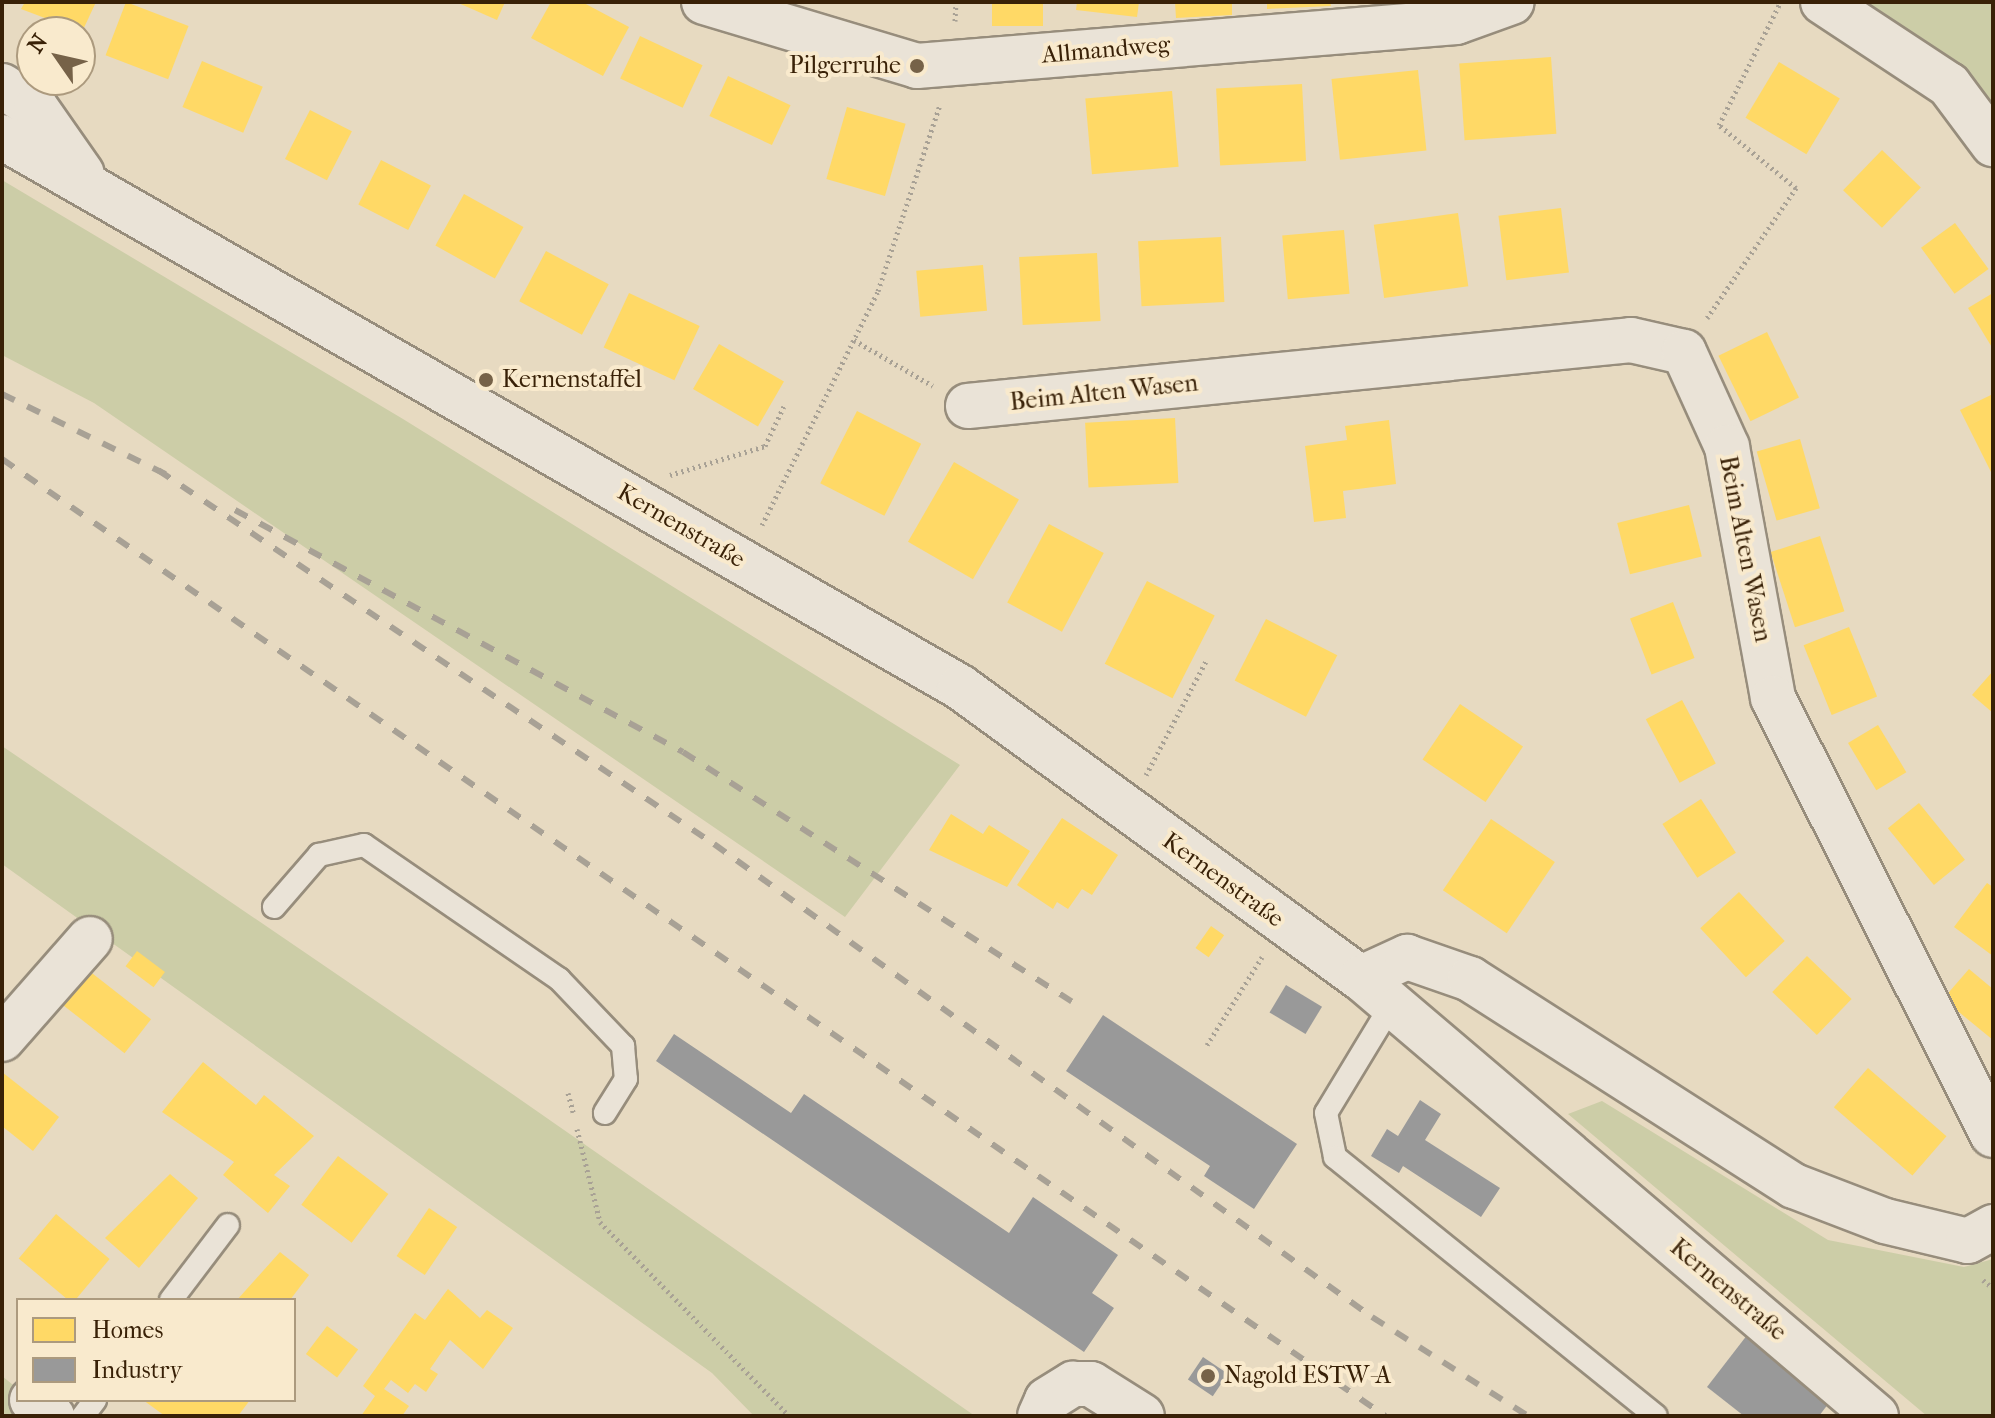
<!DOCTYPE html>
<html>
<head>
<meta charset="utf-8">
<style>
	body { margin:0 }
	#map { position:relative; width:1995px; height:1418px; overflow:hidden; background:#e7dac1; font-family:"IM FELL French Canon",serif }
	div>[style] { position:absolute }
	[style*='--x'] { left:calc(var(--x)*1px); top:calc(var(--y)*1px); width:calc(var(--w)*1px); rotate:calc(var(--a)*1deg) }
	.green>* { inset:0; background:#cccda7 }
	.homes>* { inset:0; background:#ffd966; transform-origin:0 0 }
	.industry>* { inset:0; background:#999; transform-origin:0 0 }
	.path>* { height:5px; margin-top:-2.5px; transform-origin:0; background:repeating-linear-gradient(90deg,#a8a195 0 2px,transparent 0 6px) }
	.roads { filter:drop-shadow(2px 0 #978d7c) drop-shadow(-2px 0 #978d7c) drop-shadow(0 2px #978d7c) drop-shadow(0 -2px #978d7c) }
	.service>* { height:22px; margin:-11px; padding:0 11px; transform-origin:11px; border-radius:11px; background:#eae3d7 }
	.minor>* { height:44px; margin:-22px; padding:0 22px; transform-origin:22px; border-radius:22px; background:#eae3d7 }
	.rail>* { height:6px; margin-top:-3px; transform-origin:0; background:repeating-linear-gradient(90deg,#a8a195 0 14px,transparent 0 28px) }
	.dots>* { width:22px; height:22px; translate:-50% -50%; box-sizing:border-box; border:4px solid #f9eacd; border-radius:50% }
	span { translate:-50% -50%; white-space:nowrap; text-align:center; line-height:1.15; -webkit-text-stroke:8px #f9eacd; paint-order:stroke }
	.street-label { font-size:24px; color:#392107 }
	.poi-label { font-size:24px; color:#392107 }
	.right { translate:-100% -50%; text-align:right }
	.left { translate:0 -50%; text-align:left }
	.frame { position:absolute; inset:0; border:4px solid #392107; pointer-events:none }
	.legend { position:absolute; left:16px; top:1298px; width:280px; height:104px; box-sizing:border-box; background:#f9eacd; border:2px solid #ac9a7e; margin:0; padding:10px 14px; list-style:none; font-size:24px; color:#392107 }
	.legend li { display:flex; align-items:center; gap:16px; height:40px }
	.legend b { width:40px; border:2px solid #ac9a7e }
	.north { position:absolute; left:16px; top:16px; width:80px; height:80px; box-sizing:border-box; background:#f9eacd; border:2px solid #ac9a7e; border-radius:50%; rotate:304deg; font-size:22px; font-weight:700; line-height:32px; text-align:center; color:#392107 }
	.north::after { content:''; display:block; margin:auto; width:28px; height:36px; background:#766248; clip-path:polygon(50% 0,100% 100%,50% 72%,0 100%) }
</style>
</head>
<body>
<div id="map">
	<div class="green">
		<div style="clip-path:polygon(1846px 2px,1993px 2px,1993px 111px)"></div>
		<div style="clip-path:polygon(2px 180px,403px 419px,960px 765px,845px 917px,94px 403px,2px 355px)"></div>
		<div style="clip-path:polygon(2px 746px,508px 1091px,975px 1416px,754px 1416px,712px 1373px,2px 864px)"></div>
		<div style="clip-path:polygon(1602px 1101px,1828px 1240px,1964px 1267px,1993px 1259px,1993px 1416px,1927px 1416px,1568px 1114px)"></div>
		<div style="clip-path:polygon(2px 1376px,18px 1389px,52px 1416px,2px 1416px)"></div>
	</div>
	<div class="homes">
		<div style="clip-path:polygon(25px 2px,96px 2px,82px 32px,21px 9px)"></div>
		<div style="left:126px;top:2px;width:67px;height:57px;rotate:21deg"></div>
		<div style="clip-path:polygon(456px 2px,505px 2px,497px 20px)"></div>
		<div style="clip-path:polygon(551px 2px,582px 2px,629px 27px,603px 76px,531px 38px)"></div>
		<div style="left:992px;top:2px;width:51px;height:24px"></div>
		<div style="clip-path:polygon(1077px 2px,1139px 2px,1137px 17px,1076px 10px)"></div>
		<div style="clip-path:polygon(1175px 2px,1232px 2px,1232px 15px,1176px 18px)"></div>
		<div style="clip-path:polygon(1267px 2px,1330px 2px,1331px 6px,1267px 9px)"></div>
		<div style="left:640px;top:36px;width:69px;height:47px;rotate:25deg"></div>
		<div style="left:1551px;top:57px;width:77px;height:92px;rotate:86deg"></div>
		<div style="left:202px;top:61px;width:66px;height:50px;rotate:23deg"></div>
		<div style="left:1779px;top:62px;width:71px;height:65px;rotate:31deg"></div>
		<div style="left:1418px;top:70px;width:81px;height:87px;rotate:84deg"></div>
		<div style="left:728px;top:76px;width:69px;height:44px;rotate:25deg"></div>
		<div style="left:1302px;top:84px;width:77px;height:86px;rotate:87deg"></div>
		<div style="left:1172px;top:91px;width:76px;height:87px;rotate:85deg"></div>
		<div style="left:847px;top:107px;width:61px;height:75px;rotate:16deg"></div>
		<div style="left:310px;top:110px;width:47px;height:55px;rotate:27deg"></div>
		<div style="left:1882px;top:150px;width:54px;height:56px;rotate:44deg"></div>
		<div style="left:381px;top:160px;width:56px;height:50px;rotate:27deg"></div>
		<div style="left:464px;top:194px;width:68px;height:59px;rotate:29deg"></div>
		<div style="left:1561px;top:208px;width:65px;height:63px;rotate:83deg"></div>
		<div style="left:1458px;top:213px;width:74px;height:85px;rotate:82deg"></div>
		<div style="left:1955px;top:223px;width:57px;height:42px;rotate:54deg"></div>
		<div style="left:1344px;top:230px;width:64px;height:62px;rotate:85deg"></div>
		<div style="left:1221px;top:237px;width:65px;height:83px;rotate:87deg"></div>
		<div style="left:546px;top:251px;width:71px;height:57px;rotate:28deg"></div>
		<div style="left:1097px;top:253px;width:68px;height:78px;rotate:87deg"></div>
		<div style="left:983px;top:265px;width:46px;height:67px;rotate:85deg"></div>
		<div style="left:629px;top:293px;width:78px;height:60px;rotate:25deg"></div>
		<div style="clip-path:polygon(1993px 293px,1993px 349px,1968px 308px)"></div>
		<div style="left:1767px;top:332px;width:73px;height:54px;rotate:64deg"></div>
		<div style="left:719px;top:344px;width:75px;height:52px;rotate:30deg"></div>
		<div style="clip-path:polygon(1993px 394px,1993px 476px,1960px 410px)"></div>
		<div style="left:857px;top:411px;width:72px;height:81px;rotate:27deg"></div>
		<div style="left:1175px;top:418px;width:65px;height:90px;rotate:87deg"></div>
		<div style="clip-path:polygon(1389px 420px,1396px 484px,1343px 491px,1346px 518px,1314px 522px,1305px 446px,1347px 440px,1345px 426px)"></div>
		<div style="left:1800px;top:439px;width:72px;height:45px;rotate:74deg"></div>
		<div style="left:954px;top:462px;width:75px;height:92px;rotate:30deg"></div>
		<div style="left:1689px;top:505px;width:53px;height:74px;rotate:76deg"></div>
		<div style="left:1049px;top:524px;width:62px;height:89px;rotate:28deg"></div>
		<div style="left:1820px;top:536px;width:79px;height:52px;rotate:72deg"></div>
		<div style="left:1147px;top:581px;width:76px;height:93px;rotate:27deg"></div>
		<div style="left:1673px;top:602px;width:60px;height:46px;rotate:69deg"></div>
		<div style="left:1266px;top:619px;width:80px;height:69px;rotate:27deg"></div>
		<div style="left:1849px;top:627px;width:75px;height:49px;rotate:68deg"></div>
		<div style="clip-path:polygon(1993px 671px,1993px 713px,1972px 695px)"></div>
		<div style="left:1682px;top:700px;width:72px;height:41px;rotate:62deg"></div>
		<div style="left:1460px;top:704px;width:76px;height:67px;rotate:34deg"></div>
		<div style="left:1878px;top:725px;width:55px;height:35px;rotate:59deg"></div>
		<div style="left:1701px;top:799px;width:64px;height:46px;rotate:57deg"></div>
		<div style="left:1919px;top:803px;width:73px;height:40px;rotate:51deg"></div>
		<div style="clip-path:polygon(951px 814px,983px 834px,989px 825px,1030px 851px,1007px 887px,929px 850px)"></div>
		<div style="clip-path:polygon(1062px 818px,1118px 855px,1092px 895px,1082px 889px,1068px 909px,1057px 902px,1053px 909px,1017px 885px)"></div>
		<div style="left:1491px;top:819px;width:77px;height:86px;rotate:34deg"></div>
		<div style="clip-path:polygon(1987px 883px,1993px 887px,1993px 956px,1954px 927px)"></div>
		<div style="left:1739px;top:892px;width:67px;height:53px;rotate:47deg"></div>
		<div style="left:1211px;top:926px;width:16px;height:27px;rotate:35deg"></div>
		<div style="left:137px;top:951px;width:35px;height:19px;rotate:37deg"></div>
		<div style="left:1807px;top:956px;width:62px;height:50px;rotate:44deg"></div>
		<div style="clip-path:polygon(1969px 969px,1993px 989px,1993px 1040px,1943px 999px)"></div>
		<div style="left:88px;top:970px;width:80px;height:43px;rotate:38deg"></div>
		<div style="clip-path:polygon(203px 1062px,256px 1105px,264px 1095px,314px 1136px,274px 1175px,290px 1186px,268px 1213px,223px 1175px,234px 1162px,162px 1112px)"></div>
		<div style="left:1868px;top:1068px;width:104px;height:52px;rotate:41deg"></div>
		<div style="clip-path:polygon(2px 1072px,59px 1117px,33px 1151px,2px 1126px)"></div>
		<div style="left:338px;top:1156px;width:63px;height:61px;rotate:37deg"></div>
		<div style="clip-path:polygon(170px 1174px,198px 1198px,139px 1268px,105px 1238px)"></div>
		<div style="left:429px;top:1208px;width:34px;height:58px;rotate:34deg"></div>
		<div style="left:56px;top:1214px;width:70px;height:58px;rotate:40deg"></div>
		<div style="clip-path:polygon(280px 1252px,309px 1275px,290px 1300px,237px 1300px)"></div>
		<div style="clip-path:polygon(448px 1289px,480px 1318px,487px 1310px,513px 1328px,483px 1369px,450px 1340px,430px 1369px,438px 1374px,426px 1392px,415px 1384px,408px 1393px,391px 1380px,384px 1389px,409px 1406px,402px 1416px,361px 1416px,375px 1396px,363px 1386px,415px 1313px,425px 1320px)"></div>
		<div style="left:327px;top:1326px;width:39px;height:35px;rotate:37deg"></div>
		<div style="clip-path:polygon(143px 1400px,250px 1400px,238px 1416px,165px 1416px)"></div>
	</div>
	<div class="industry">
		<div style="left:1286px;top:985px;width:42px;height:32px;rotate:31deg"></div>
		<div style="clip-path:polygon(1103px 1015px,1297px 1144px,1254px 1209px,1204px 1176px,1210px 1166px,1066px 1071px)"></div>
		<div style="clip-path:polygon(674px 1034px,791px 1113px,804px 1094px,1009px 1233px,1033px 1197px,1118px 1255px,1092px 1293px,1114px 1308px,1084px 1352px,656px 1061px)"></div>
		<div style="clip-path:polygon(1420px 1100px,1441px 1114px,1425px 1140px,1500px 1188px,1481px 1217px,1403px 1166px,1399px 1173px,1371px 1156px,1387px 1129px,1398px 1136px)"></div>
		<div style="clip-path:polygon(1751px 1330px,1835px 1395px,1819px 1416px,1744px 1416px,1707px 1387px)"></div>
		<div style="left:1203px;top:1357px;width:30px;height:27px;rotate:34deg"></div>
	</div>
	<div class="path">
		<div style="--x:955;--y:21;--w:19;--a:-87"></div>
		<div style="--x:1707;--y:318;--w:158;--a:-55.6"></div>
		<div style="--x:1796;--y:188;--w:99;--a:-140.7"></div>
		<div style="--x:1719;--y:125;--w:136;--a:-63.4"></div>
		<div style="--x:854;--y:340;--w:91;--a:30.2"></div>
		<div style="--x:670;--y:475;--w:99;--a:-17"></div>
		<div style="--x:765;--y:446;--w:44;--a:-64.6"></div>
		<div style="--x:762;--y:525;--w:261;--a:-63.6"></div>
		<div style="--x:878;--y:291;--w:196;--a:-71.6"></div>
		<div style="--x:1146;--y:775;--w:129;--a:-62.2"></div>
		<div style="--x:1207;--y:1045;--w:104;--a:-58"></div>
		<div style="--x:568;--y:1093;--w:20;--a:75"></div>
		<div style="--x:577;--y:1129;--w:96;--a:76.1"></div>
		<div style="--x:600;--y:1222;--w:271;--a:45.7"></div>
		<div style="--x:1983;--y:1280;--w:13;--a:39"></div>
	</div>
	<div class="roads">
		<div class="service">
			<div style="--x:274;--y:907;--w:69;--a:-49.1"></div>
			<div style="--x:319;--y:855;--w:46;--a:-12.5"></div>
			<div style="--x:364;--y:845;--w:237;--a:34.5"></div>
			<div style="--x:559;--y:979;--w:93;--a:46.3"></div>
			<div style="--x:623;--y:1046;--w:33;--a:85"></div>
			<div style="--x:626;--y:1079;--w:40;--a:122"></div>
			<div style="--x:1392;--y:1004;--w:127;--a:121.2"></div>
			<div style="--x:1326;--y:1113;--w:45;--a:78.4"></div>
			<div style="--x:1335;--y:1157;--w:412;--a:38.9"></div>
			<div style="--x:171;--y:1300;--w:94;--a:-52.8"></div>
			<div style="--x:83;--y:1416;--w:20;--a:-53"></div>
		</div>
		<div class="minor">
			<div style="--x:704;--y:2;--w:222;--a:16.7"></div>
			<div style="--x:917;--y:66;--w:541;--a:-4.67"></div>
			<div style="--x:1456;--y:22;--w:59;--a:-19.7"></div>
			<div style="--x:1823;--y:2;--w:151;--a:33.4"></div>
			<div style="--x:1949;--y:85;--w:74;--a:53.3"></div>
			<div style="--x:2;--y:86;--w:40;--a:32.9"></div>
			<div style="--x:36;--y:108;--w:80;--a:55.1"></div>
			<div style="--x:2;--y:137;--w:1105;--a:29.86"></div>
			<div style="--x:960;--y:687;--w:495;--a:36"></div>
			<div style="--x:1361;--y:978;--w:676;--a:40.38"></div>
			<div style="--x:968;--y:406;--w:666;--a:-5.68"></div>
			<div style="--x:1631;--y:340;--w:54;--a:12.8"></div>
			<div style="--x:1684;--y:352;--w:104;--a:65.6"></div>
			<div style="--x:1727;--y:447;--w:255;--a:79.6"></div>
			<div style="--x:1773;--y:698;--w:489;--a:63.3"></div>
			<div style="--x:1361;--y:978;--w:51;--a:-24.5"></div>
			<div style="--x:1407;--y:957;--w:67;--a:19.2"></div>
			<div style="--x:1470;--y:979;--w:384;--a:32.6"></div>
			<div style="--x:1794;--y:1186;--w:97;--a:21"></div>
			<div style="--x:1885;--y:1221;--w:85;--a:13.5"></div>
			<div style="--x:1968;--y:1241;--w:29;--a:-29"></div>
			<div style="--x:2;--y:1039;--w:133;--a:-48.7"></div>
			<div style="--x:32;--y:1400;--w:26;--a:39"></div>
			<div style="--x:1040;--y:1416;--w:17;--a:-66"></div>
			<div style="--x:1047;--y:1400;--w:31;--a:-32"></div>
			<div style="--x:1073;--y:1384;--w:18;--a:0"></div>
			<div style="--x:1091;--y:1384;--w:60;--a:32.1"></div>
		</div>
	</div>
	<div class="rail">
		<div style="--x:2;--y:394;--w:184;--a:26.1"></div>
		<div style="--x:2;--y:459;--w:1682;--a:34.68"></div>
		<div style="--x:158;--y:470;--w:670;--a:33.93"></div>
		<div style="--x:714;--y:844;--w:810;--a:35.71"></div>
		<div style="--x:1372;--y:1317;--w:185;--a:32.4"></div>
		<div style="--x:235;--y:510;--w:509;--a:28.38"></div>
		<div style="--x:683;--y:752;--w:462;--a:32.7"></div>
	</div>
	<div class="dots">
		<div style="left:917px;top:66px;background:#766248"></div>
		<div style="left:486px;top:380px;background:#766248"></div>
		<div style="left:1208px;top:1376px;background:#766248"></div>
	</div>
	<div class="street-label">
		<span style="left:1106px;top:50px;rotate:-5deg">Allmandweg</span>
		<span style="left:1104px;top:393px;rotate:-6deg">Beim Alten Wasen</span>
		<span style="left:681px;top:526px;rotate:30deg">Kernenstraße</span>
		<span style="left:1745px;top:549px;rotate:79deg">Beim Alten Wasen</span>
		<span style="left:1223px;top:880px;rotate:36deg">Kernenstraße</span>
		<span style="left:1728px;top:1290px;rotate:40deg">Kernenstraße</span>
	</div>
	<div class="poi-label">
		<span class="right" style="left:901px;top:66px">Pilgerruhe</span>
		<span class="left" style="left:502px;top:380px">Kernenstaffel</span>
		<span class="left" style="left:1224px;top:1376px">Nagold ESTW-A</span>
	</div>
	<div class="frame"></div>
	<ul class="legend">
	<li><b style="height:22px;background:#ffd966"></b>Homes</li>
	<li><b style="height:22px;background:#999"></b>Industry</li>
	</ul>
	<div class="north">N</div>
</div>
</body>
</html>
